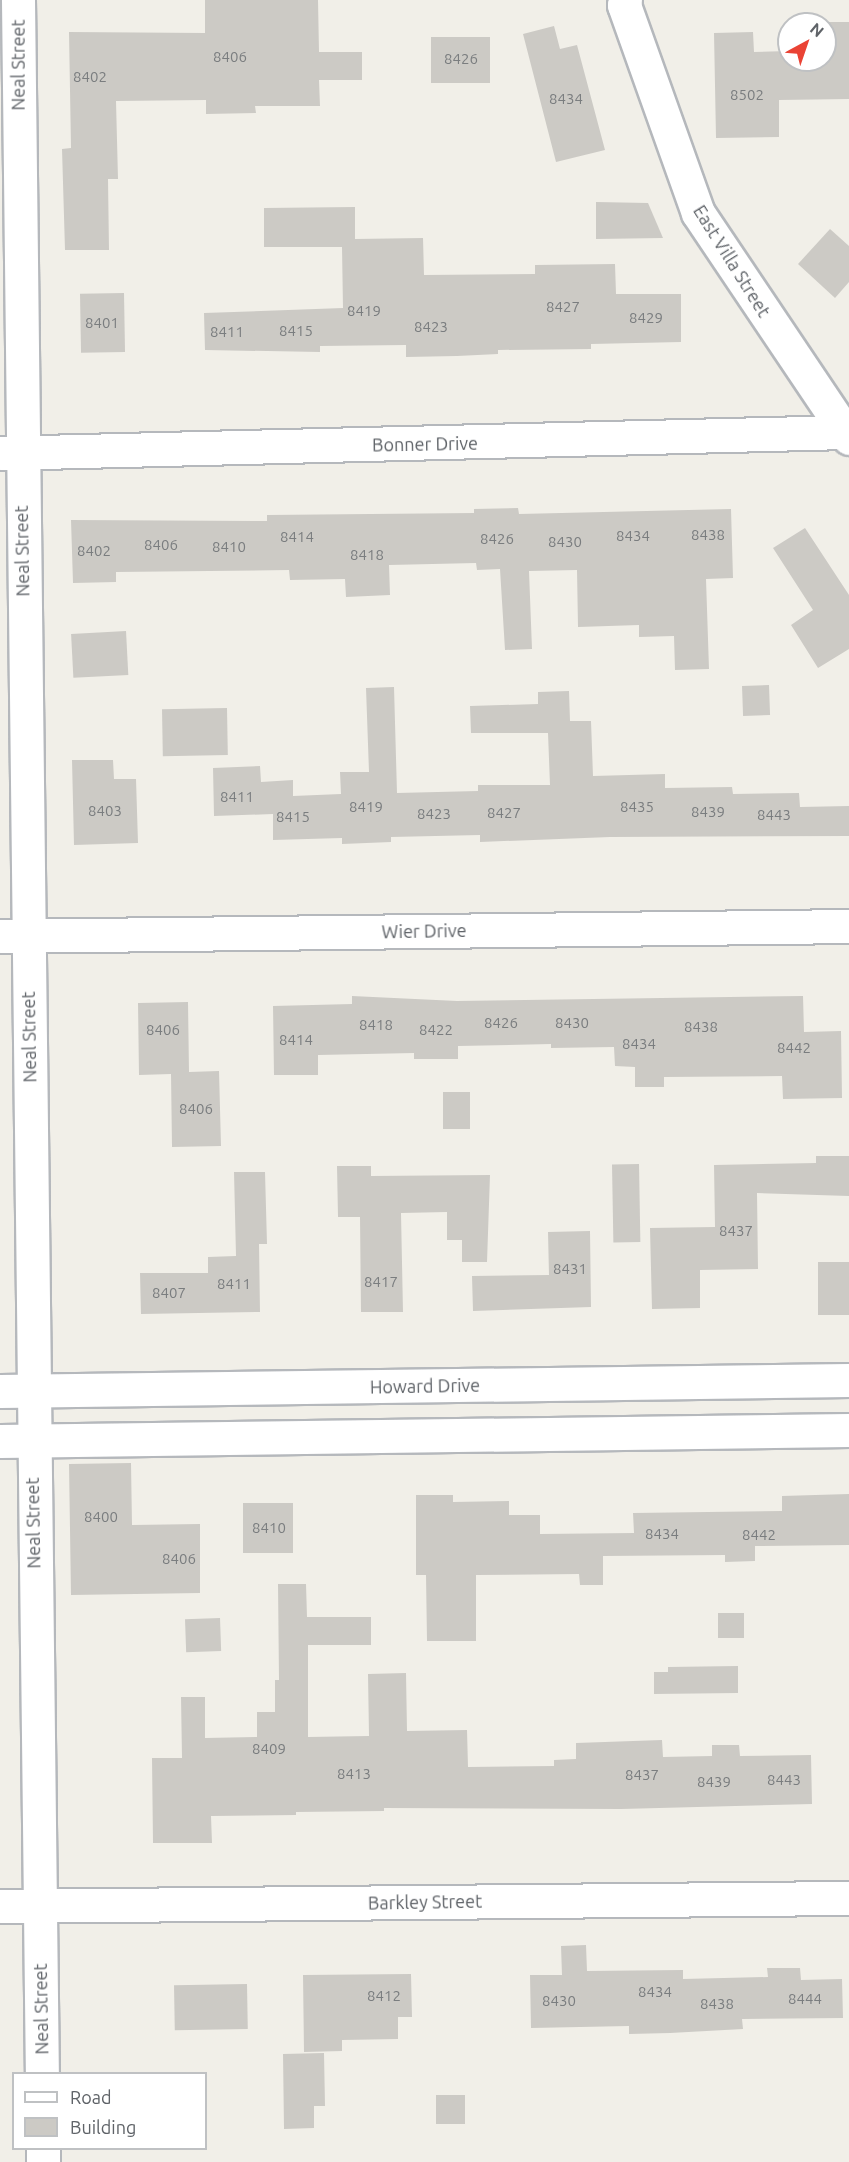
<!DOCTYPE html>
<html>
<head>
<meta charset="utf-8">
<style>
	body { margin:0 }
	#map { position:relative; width:849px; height:2162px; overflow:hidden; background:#f1efe8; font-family:Ubuntu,sans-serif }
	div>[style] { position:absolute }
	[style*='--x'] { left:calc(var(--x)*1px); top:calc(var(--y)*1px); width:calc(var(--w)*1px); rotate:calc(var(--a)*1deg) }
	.building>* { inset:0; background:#cccac5; transform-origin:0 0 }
	.roads { filter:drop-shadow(2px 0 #b5b8bc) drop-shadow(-2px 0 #b5b8bc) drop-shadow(0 2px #b5b8bc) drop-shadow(0 -2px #b5b8bc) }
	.street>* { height:33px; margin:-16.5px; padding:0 16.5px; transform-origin:16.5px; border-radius:16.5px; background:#fff }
	.secondary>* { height:33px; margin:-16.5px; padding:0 16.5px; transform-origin:16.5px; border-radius:16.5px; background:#fff }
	span { translate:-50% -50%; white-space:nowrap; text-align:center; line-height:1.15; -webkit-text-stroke:5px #fff; paint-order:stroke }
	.number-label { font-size:15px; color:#7a7d7f }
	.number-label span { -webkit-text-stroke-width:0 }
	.street-label { font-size:18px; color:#5f6368 }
	.legend { position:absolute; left:12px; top:2072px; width:195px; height:78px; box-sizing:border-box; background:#fff; border:2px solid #bfc1c3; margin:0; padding:8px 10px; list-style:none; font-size:18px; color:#5f6368 }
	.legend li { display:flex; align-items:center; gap:12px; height:30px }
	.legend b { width:30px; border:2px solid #bfc1c3 }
	.north { position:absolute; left:777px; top:12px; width:60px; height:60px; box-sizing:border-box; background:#fff; border:2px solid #bfc1c3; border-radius:50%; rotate:40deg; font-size:16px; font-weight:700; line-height:24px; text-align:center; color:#5f6368 }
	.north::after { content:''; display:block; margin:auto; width:21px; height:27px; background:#ea4335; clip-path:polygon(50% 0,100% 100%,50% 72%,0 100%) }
</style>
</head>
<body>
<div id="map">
	<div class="building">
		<div style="clip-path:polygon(205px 0,318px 0,319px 52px,362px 52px,362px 80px,319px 80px,320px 106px,255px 106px,256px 113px,206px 114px,206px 100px,116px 101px,118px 179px,108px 179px,109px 250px,65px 250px,62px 149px,71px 148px,69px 32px,205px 33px)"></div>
		<div style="clip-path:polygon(808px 22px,849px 22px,849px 99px,779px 100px,779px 137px,716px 138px,714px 33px,753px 32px,754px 52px,789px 51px,789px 60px,825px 60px,825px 24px)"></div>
		<div style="clip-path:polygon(554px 26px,560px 49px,577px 45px,605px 150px,556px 162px,523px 34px)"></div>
		<div style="left:431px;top:37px;width:59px;height:46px"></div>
		<div style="clip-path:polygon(596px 202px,648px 203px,663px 238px,596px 239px)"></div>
		<div style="clip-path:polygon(355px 207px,355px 239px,423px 238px,424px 275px,535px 274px,535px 265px,615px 264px,616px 294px,681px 294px,681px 342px,591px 344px,591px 349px,498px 350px,498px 354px,457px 356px,406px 357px,406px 345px,320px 346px,320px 352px,205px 350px,204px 313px,343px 308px,342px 247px,264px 247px,264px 208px)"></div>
		<div style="clip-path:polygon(830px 229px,849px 246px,849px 282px,835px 298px,798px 264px)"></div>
		<div style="left:124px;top:293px;width:59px;height:44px;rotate:89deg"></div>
		<div style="clip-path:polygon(518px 508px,519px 514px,731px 509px,733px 578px,706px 579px,709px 669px,675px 670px,674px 636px,639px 637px,639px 625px,578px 627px,577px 570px,529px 571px,532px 649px,505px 650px,500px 569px,477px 570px,476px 563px,389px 565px,390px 595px,346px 597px,345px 579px,290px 580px,289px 570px,116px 572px,116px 582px,73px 583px,71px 520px,267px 521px,267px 515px,474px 513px,474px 509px)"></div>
		<div style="clip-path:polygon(805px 528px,849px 595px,849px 649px,818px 668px,791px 625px,813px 610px,773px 548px)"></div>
		<div style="left:126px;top:631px;width:44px;height:55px;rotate:87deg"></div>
		<div style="left:769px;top:685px;width:30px;height:27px;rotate:88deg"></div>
		<div style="clip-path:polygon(394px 687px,397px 793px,478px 791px,478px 785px,550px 785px,548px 733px,471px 733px,470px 706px,538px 704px,538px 692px,569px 691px,570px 721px,591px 721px,593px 776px,665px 774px,665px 788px,732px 787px,733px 794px,799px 793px,800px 807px,849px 806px,849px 836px,610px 837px,480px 842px,480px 835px,391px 837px,391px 842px,342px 844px,342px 838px,273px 840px,273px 814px,214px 816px,213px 768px,260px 766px,261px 782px,293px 780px,293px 796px,341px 794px,340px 772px,369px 772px,366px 688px)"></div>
		<div style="left:227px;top:708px;width:47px;height:65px;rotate:89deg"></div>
		<div style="clip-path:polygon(72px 760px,113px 760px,114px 779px,136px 779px,138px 843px,74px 845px)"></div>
		<div style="clip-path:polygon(352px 996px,457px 1001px,803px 996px,804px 1032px,841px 1031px,842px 1098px,783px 1099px,782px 1076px,664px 1077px,664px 1087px,635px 1087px,635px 1067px,615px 1066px,614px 1047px,551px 1048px,551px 1044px,458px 1046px,458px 1059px,414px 1059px,414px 1053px,318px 1055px,318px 1075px,274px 1075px,273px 1006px,352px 1004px)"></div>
		<div style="clip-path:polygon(188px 1002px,189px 1072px,219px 1071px,221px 1146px,172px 1147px,171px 1074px,139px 1075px,138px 1003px)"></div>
		<div style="left:443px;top:1092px;width:27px;height:37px"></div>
		<div style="clip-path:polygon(816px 1156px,849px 1156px,849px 1196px,757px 1193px,758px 1269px,700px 1270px,700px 1308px,652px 1309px,650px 1228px,715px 1227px,714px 1165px,816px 1163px)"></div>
		<div style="left:639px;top:1164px;width:78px;height:27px;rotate:89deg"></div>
		<div style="clip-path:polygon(337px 1166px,371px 1166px,371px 1176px,490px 1175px,487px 1262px,462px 1262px,462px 1240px,447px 1240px,447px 1212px,401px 1213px,403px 1312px,361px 1312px,360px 1217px,338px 1217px)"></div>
		<div style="clip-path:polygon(234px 1172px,265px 1172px,267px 1244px,259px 1244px,260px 1312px,141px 1314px,140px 1273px,208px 1273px,208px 1257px,236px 1256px)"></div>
		<div style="clip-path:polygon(590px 1231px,591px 1307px,473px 1311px,472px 1276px,549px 1275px,548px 1232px)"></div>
		<div style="left:818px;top:1262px;width:31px;height:53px"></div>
		<div style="clip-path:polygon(131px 1463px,132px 1525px,200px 1524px,200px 1593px,71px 1595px,69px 1464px)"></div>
		<div style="clip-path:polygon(849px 1494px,849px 1545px,755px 1546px,755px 1561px,725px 1562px,725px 1555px,603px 1556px,603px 1585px,580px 1585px,579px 1574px,476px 1575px,476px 1641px,427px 1641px,426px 1575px,416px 1575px,416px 1495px,453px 1495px,453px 1502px,509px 1501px,509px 1515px,540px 1515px,540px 1534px,634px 1533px,633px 1513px,782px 1511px,782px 1496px)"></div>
		<div style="left:243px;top:1503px;width:50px;height:50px"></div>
		<div style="clip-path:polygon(278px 1584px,306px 1584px,307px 1617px,371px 1617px,371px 1645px,308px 1645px,308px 1737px,369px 1736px,368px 1674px,406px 1673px,407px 1731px,467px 1730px,468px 1767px,554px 1766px,554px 1760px,576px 1759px,576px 1743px,662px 1740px,663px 1757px,712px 1756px,712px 1745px,739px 1745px,740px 1756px,811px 1755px,812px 1804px,621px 1809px,384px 1808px,384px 1811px,296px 1812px,296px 1815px,211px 1816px,212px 1843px,153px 1843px,152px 1758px,182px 1758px,181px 1697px,205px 1697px,205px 1738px,257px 1737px,257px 1712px,275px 1712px,275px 1680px,279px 1680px)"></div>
		<div style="left:744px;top:1613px;width:25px;height:26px;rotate:90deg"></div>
		<div style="left:220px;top:1618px;width:33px;height:35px;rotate:88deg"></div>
		<div style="clip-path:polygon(738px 1666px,738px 1693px,654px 1694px,654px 1672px,668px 1672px,668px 1667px)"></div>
		<div style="clip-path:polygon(586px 1945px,587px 1971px,683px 1970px,683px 1979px,768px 1977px,767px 1968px,800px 1968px,801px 1980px,842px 1979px,843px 2018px,742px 2019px,743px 2029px,670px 2033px,629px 2034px,629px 2026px,531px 2028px,530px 1975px,562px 1975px,561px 1946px)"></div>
		<div style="clip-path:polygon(411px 1974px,412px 2017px,398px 2017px,398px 2039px,342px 2040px,342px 2051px,304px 2052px,303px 1975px)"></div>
		<div style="left:247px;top:1984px;width:45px;height:73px;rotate:89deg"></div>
		<div style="clip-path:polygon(324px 2053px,325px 2106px,314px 2106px,314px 2128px,284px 2129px,283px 2054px)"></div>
		<div style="left:436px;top:2095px;width:29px;height:29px"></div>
	</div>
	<div class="roads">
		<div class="street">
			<div style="--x:18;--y:0;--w:2074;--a:89.34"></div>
			<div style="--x:625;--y:0;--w:5;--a:101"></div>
			<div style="--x:624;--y:5;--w:221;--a:70.4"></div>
			<div style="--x:698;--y:213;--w:271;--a:56.1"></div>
			<div style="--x:0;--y:453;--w:849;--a:-1.42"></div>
			<div style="--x:0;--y:936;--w:849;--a:-0.67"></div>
			<div style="--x:0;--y:1906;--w:849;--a:-0.54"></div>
			<div style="--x:43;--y:2148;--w:14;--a:90"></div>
		</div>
		<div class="secondary">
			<div style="--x:0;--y:1391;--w:849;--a:-0.74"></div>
			<div style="--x:0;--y:1441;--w:849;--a:-0.74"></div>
		</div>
	</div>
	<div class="number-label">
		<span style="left:230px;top:57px">8406</span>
		<span style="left:461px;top:59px">8426</span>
		<span style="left:90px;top:77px">8402</span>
		<span style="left:747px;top:95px">8502</span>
		<span style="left:566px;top:99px">8434</span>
		<span style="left:563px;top:307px">8427</span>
		<span style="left:364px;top:311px">8419</span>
		<span style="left:646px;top:318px">8429</span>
		<span style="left:102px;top:323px">8401</span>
		<span style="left:431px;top:327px">8423</span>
		<span style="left:296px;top:331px">8415</span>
		<span style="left:227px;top:332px">8411</span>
		<span style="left:708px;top:535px">8438</span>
		<span style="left:633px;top:536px">8434</span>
		<span style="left:297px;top:537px">8414</span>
		<span style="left:497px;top:539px">8426</span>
		<span style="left:565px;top:542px">8430</span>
		<span style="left:161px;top:545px">8406</span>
		<span style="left:229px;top:547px">8410</span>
		<span style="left:94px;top:551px">8402</span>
		<span style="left:367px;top:555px">8418</span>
		<span style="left:237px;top:797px">8411</span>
		<span style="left:366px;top:807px">8419</span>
		<span style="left:637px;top:807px">8435</span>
		<span style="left:105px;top:811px">8403</span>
		<span style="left:708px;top:812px">8439</span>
		<span style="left:504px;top:813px">8427</span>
		<span style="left:434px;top:814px">8423</span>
		<span style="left:774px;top:815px">8443</span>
		<span style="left:293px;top:817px">8415</span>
		<span style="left:501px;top:1023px">8426</span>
		<span style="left:572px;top:1023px">8430</span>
		<span style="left:376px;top:1025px">8418</span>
		<span style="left:701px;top:1027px">8438</span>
		<span style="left:163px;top:1030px">8406</span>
		<span style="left:436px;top:1030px">8422</span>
		<span style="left:296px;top:1040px">8414</span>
		<span style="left:639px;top:1044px">8434</span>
		<span style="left:794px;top:1048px">8442</span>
		<span style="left:196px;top:1109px">8406</span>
		<span style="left:736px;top:1231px">8437</span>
		<span style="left:570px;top:1269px">8431</span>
		<span style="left:381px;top:1282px">8417</span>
		<span style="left:234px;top:1284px">8411</span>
		<span style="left:169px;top:1293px">8407</span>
		<span style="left:101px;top:1517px">8400</span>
		<span style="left:269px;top:1528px">8410</span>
		<span style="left:662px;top:1534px">8434</span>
		<span style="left:759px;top:1535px">8442</span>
		<span style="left:179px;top:1559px">8406</span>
		<span style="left:269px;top:1749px">8409</span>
		<span style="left:354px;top:1774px">8413</span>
		<span style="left:642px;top:1775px">8437</span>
		<span style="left:784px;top:1780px">8443</span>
		<span style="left:714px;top:1782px">8439</span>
		<span style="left:655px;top:1992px">8434</span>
		<span style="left:384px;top:1996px">8412</span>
		<span style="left:805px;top:1999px">8444</span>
		<span style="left:559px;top:2001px">8430</span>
		<span style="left:717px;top:2004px">8438</span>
	</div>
	<div class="street-label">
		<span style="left:18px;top:65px;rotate:-90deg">Neal Street</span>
		<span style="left:732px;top:261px;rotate:58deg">East Villa Street</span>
		<span style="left:425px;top:444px;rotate:-1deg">Bonner Drive</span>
		<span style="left:22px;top:551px;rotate:-91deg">Neal Street</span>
		<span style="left:424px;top:931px;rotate:-1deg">Wier Drive</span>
		<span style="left:29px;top:1037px;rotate:-91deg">Neal Street</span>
		<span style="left:425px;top:1386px;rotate:-1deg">Howard Drive</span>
		<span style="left:33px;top:1523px;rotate:-91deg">Neal Street</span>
		<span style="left:425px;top:1902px;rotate:-1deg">Barkley Street</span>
		<span style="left:41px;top:2009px;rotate:-91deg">Neal Street</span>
	</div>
	<ul class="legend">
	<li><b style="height:8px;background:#fff"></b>Road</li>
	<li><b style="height:16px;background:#cccac5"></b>Building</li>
	</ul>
	<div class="north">N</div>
</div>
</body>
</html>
